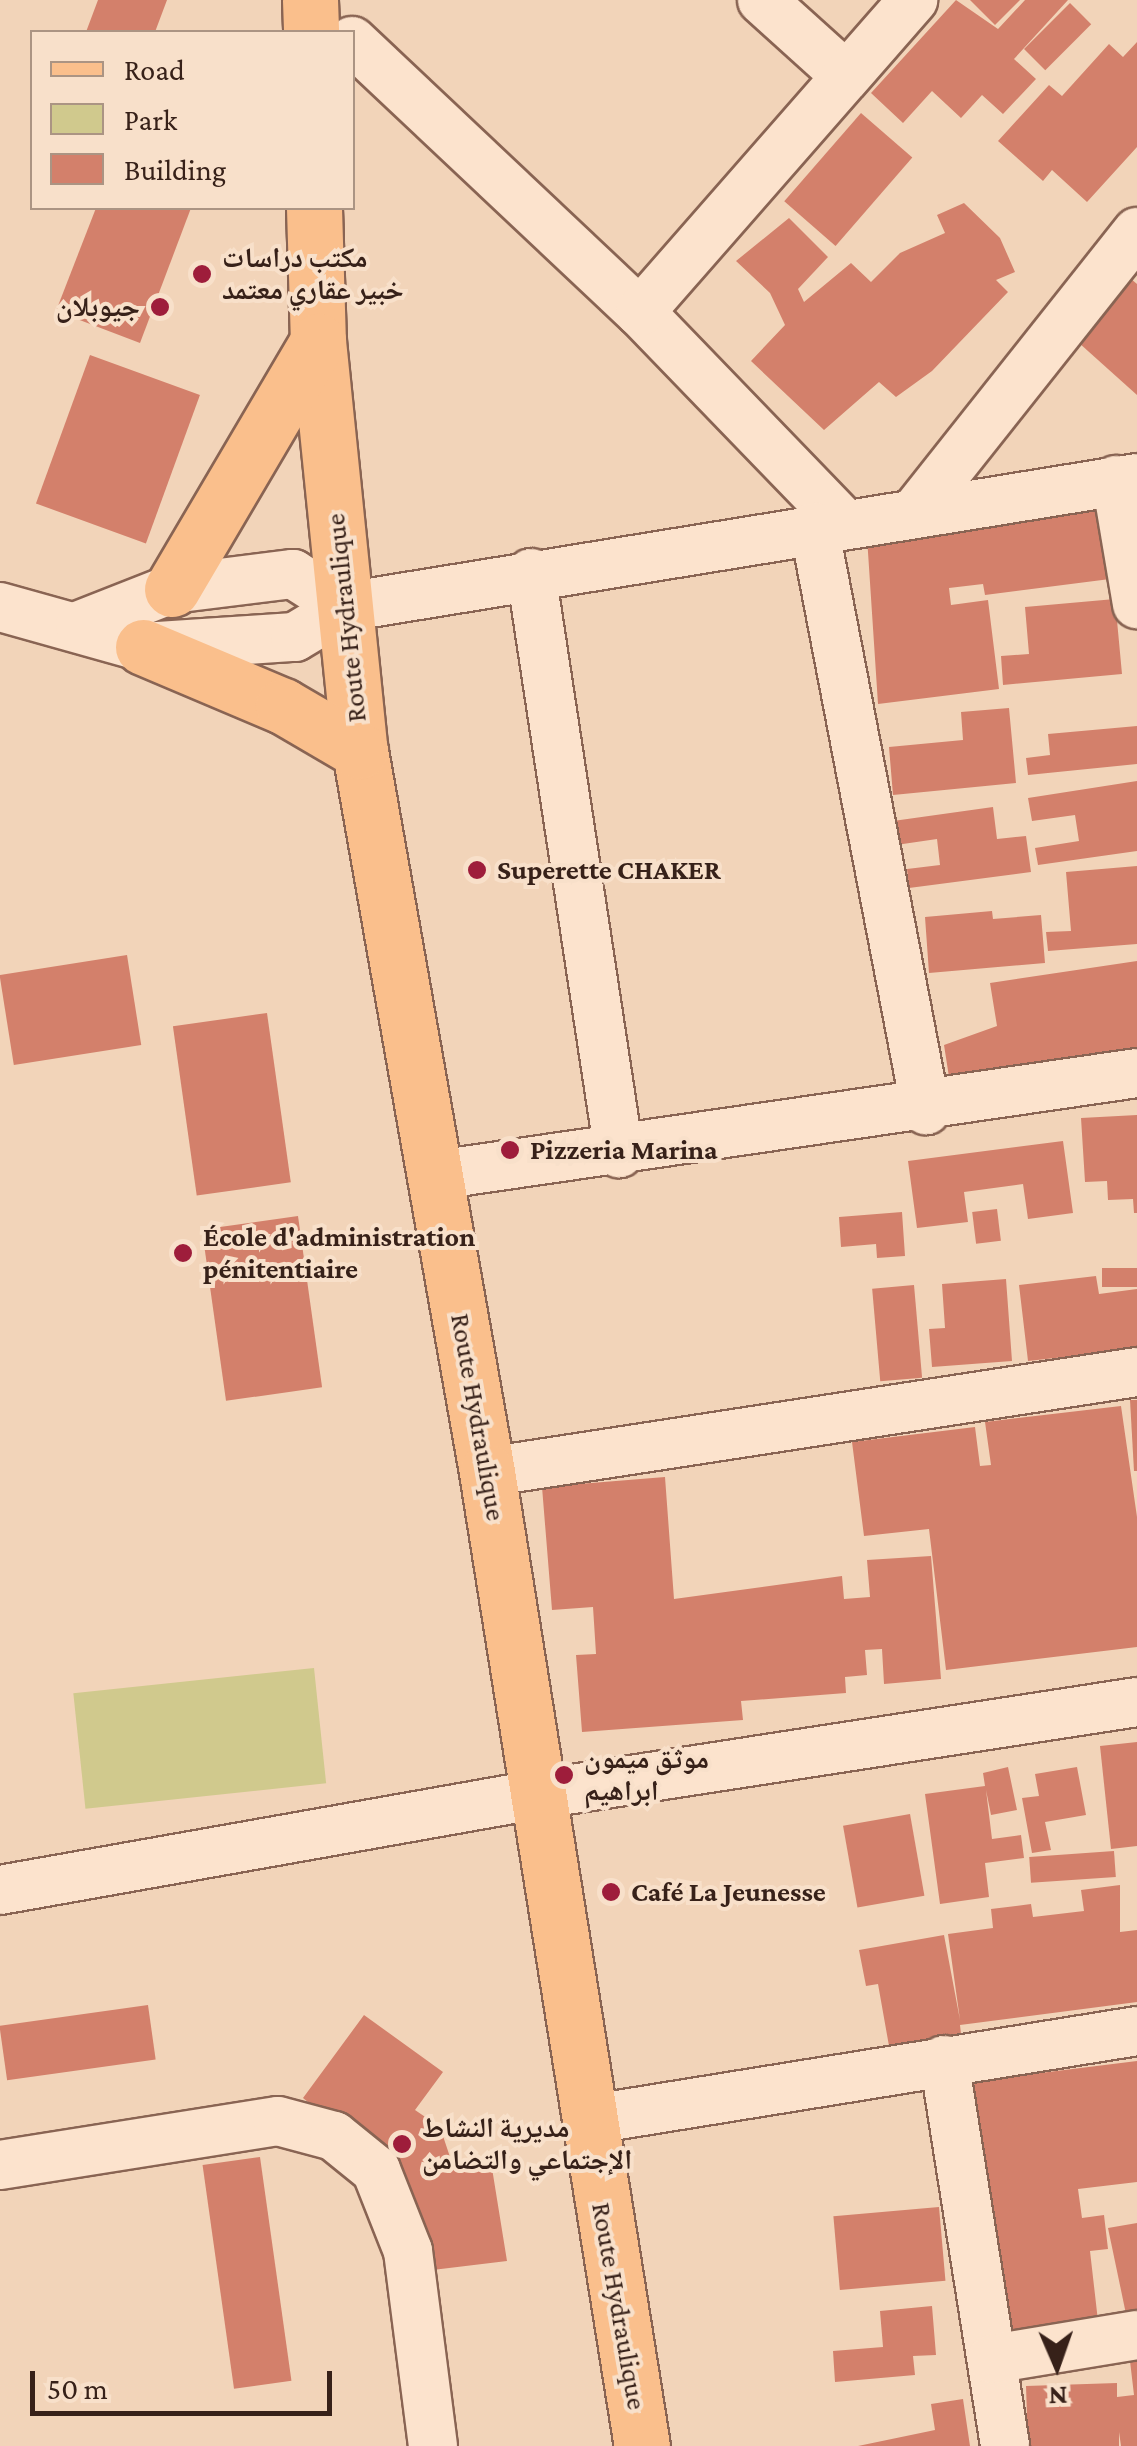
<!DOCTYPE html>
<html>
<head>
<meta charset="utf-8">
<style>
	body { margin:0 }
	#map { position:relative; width:1137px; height:2446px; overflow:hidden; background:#f2d4b9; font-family:"Crimson Pro","Noto Naskh Arabic",serif }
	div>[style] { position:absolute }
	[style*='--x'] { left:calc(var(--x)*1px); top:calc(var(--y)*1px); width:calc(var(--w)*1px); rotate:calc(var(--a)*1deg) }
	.green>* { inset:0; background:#d0c98d; transform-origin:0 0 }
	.building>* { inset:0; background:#d3806b; transform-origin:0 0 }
	.roads { filter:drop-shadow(2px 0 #896453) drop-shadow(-2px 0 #896453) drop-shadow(0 2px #896453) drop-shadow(0 -2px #896453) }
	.minor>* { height:48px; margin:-24px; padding:0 24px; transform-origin:24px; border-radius:24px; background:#fce3cd }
	.major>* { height:55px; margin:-27.5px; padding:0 27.5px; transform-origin:27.5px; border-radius:27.5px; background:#fabf8c }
	.dots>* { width:28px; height:28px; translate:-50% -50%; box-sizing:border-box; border:5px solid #f8e0ca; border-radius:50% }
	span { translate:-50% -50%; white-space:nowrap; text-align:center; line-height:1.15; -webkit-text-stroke:8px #f8e0ca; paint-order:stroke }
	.poi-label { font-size:28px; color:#372119; font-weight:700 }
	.left { translate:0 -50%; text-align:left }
	.right { translate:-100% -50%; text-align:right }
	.street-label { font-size:28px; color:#372119 }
	.legend { position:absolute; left:30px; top:30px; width:325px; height:180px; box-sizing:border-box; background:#f8e0ca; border:2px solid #ab9483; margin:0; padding:12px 18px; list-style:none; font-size:30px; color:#372119 }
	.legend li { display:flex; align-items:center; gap:20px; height:50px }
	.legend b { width:50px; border:2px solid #ab9483 }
	.north { position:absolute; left:1007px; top:2316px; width:100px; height:100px; -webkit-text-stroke:8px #f8e0ca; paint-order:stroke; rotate:178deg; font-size:28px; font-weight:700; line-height:40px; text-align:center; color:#372119 }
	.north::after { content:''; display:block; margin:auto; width:35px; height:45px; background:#372119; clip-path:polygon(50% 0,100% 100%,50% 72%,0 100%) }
	.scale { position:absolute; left:30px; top:2371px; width:302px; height:45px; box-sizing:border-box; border:5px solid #372119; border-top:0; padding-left:12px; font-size:30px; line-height:35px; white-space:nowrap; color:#372119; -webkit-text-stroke:8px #f8e0ca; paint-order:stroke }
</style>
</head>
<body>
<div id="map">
	<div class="green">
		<div style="left:314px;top:1668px;width:116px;height:242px;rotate:84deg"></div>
	</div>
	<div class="building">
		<div style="clip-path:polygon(98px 0,167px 0,155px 32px,86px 32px)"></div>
		<div style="clip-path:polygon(956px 0,998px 29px,1025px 0,1068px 0,1014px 59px,1036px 79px,1003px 114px,982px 95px,961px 118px,932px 91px,903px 123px,871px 93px)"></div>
		<div style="clip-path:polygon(970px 0,1020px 0,995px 25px)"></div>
		<div style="left:1070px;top:3px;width:30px;height:65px;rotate:45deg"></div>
		<div style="clip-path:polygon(1137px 42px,1137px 147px,1087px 202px,1052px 170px,1043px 181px,998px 141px,1049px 85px,1062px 96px,1109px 44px,1123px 57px)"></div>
		<div style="left:861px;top:113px;width:68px;height:117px;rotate:41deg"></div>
		<div style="clip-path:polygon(964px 203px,1000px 238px,1015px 272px,996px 280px,1008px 292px,932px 371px,896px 397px,879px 382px,824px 430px,751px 361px,785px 325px,770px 293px,736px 261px,789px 218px,828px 257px,798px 289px,804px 302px,851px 263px,871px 282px,900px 253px,945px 233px,937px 215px)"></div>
		<div style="clip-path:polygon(96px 208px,191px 208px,140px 343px,56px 311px)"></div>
		<div style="clip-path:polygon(1124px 273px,1137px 284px,1137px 395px,1069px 334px)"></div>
		<div style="left:90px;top:355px;width:117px;height:158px;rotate:20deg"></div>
		<div style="clip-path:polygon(1099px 496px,1110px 579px,985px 595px,983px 584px,949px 588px,951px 605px,988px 600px,999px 689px,878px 704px,866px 522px)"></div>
		<div style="clip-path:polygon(1115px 599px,1122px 674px,1003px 685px,1001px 656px,1029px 654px,1025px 607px)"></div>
		<div style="clip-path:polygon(1009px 708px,1016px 783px,893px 795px,889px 747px,963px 740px,961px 712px)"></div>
		<div style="clip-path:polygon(1137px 726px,1137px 764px,1028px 775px,1026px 758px,1050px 755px,1048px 734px)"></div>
		<div style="clip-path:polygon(1137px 781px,1137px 851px,1038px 865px,1035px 848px,1079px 841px,1075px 815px,1032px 821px,1028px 798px)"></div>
		<div style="clip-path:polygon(993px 807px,997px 839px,1026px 836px,1031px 872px,909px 888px,907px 869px,940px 865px,937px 839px,896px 845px,893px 821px)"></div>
		<div style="clip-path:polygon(1137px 866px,1137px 944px,1048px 951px,1046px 932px,1071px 931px,1066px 872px)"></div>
		<div style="clip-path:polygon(992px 911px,993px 919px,1041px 915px,1045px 963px,929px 973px,925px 917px)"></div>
		<div style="left:127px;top:955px;width:91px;height:129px;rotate:81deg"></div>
		<div style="clip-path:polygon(1137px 961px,1137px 1049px,949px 1077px,944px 1045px,997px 1026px,990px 983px)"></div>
		<div style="left:267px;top:1013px;width:171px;height:95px;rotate:82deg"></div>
		<div style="clip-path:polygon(1137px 1115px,1137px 1213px,1134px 1213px,1133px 1199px,1108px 1200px,1107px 1181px,1085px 1182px,1081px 1118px)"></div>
		<div style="clip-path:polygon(1063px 1141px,1073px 1213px,1028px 1219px,1023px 1184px,964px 1192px,968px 1222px,917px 1228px,908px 1161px)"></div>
		<div style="left:997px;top:1209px;width:32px;height:25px;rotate:83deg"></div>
		<div style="clip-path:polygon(902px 1212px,905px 1256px,877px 1258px,876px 1244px,841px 1247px,839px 1217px)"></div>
		<div style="left:298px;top:1216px;width:173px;height:97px;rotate:82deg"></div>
		<div style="left:1102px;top:1268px;width:35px;height:19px"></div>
		<div style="clip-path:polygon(1096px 1276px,1099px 1294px,1137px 1289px,1137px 1349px,1028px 1361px,1019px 1285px)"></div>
		<div style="clip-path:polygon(1006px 1279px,1012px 1361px,932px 1367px,929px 1329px,945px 1328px,942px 1284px)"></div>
		<div style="left:914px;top:1285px;width:93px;height:42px;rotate:85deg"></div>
		<div style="clip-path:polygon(1130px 1400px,1137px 1400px,1137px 1471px,1134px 1471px)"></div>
		<div style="clip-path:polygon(1121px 1406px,1137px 1517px,1137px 1647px,946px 1670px,929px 1529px,864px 1536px,852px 1442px,975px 1427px,980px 1466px,991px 1465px,985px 1422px)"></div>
		<div style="clip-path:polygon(665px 1477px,674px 1599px,842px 1576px,844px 1599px,870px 1597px,867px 1560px,931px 1556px,941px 1679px,884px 1684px,882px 1649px,865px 1650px,867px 1675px,845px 1677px,846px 1693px,741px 1701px,743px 1720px,582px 1732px,576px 1655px,596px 1654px,593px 1607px,552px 1610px,542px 1487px)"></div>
		<div style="clip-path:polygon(1137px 1742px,1137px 1846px,1111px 1849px,1100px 1746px)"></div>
		<div style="clip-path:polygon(1008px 1767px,1017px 1810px,991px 1815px,986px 1790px,992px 1839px,1021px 1835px,1024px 1858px,985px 1863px,989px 1897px,940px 1904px,925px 1794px,985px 1786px,983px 1773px)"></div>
		<div style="clip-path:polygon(1077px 1767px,1086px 1815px,1045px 1822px,1051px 1850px,1032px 1853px,1022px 1798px,1039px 1796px,1035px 1774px)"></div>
		<div style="left:910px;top:1814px;width:83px;height:68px;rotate:80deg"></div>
		<div style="left:1114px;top:1851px;width:26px;height:85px;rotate:86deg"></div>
		<div style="clip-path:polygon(1120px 1885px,1120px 1932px,1137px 1930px,1137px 2002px,960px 2025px,961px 2034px,889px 2046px,878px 1984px,866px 1986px,859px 1950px,944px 1935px,960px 2020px,948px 1934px,993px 1928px,991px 1909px,1031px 1904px,1033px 1917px,1084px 1911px,1081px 1890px)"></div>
		<div style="left:148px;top:2005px;width:55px;height:150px;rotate:82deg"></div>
		<div style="clip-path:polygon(364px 2015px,443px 2072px,415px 2110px,440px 2127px,453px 2166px,491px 2162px,507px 2261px,416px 2272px,380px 2160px,303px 2098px)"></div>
		<div style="clip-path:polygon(1137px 2061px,1137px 2182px,1078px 2189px,1082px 2218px,1104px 2215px,1108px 2249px,1090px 2251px,1098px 2321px,999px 2333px,967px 2082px)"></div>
		<div style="left:260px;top:2157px;width:226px;height:58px;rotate:82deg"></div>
		<div style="left:939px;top:2207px;width:74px;height:106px;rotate:85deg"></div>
		<div style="clip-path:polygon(1137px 2223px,1137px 2312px,1126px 2314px,1108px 2228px)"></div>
		<div style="clip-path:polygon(932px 2306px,936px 2355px,913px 2356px,915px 2375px,835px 2382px,833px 2351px,883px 2347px,880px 2311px)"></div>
		<div style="clip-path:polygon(1137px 2360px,1137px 2446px,1121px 2446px,1119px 2432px,1119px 2446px,1028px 2446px,1026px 2386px,1117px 2383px,1117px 2397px,1134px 2395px,1130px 2361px)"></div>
		<div style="clip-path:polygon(963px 2399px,970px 2446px,858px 2446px,935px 2430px,931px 2404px)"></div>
	</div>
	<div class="roads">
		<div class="minor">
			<div style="--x:762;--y:0;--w:112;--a:42.1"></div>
			<div style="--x:352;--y:41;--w:395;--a:43.3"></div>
			<div style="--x:640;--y:312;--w:289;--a:46"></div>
			<div style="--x:640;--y:312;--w:415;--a:-48.8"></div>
			<div style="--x:1116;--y:480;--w:126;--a:80.4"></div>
			<div style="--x:919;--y:507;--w:351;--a:-51.6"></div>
			<div style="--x:814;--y:527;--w:594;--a:79.13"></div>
			<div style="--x:531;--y:573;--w:587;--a:81.37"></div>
			<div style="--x:0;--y:607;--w:148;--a:15.6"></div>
			<div style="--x:143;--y:647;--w:152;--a:-3.8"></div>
			<div style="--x:295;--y:637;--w:58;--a:-31"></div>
			<div style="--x:345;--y:607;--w:802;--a:-9.25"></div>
			<div style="--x:80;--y:625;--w:99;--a:-21.4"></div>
			<div style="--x:172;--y:589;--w:122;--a:-7.1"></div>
			<div style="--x:293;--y:574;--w:62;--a:32.4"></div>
			<div style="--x:437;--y:1175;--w:707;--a:-8.29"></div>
			<div style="--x:487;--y:1472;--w:658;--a:-8.75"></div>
			<div style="--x:0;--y:1890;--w:548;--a:-10.08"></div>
			<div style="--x:540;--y:1794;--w:604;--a:-8.76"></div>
			<div style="--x:944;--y:2060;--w:391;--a:81"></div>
			<div style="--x:587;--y:2120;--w:557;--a:-9.19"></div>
			<div style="--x:0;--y:2165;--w:281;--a:-9"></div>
			<div style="--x:278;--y:2121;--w:58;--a:15"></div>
			<div style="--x:334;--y:2136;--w:54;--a:39"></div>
			<div style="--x:376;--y:2170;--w:87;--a:68.4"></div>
			<div style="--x:408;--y:2251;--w:197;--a:82.7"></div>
			<div style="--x:992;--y:2359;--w:147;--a:-9.4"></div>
		</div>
		<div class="major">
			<div style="--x:310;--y:0;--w:32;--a:88"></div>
			<div style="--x:314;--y:208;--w:133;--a:88.3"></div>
			<div style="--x:318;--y:341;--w:412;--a:84.2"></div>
			<div style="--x:360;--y:751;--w:732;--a:80.01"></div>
			<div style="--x:487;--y:1472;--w:986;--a:80.96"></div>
			<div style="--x:172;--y:589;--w:288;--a:-59.5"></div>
			<div style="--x:143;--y:647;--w:152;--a:22.9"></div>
			<div style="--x:283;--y:706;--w:89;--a:30.3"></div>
		</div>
	</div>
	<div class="dots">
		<div style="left:202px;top:274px;background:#9e1d3b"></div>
		<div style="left:160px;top:307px;background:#9e1d3b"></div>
		<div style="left:477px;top:870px;background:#9e1d3b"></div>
		<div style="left:510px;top:1150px;background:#9e1d3b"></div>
		<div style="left:183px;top:1253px;background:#9e1d3b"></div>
		<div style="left:564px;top:1775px;background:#9e1d3b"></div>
		<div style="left:611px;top:1892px;background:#9e1d3b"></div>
		<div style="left:402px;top:2144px;background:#9e1d3b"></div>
	</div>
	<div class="poi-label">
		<span class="left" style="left:222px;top:274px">مكتب دراسات<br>خبير عقاري معتمد</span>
		<span class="right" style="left:140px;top:307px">جيوبلان</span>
		<span class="left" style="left:497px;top:870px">Superette CHAKER</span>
		<span class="left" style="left:530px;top:1150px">Pizzeria Marina</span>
		<span class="left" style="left:203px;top:1253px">École d'administration<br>pénitentiaire</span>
		<span class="left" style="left:584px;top:1775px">موثق ميمون<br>ابراهيم</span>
		<span class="left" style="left:631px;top:1892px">Café La Jeunesse</span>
		<span class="left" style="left:422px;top:2144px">مديرية النشاط<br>الإجتماعي والتضامن</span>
	</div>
	<div class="street-label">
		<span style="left:346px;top:618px;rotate:-96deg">Route Hydraulique</span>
		<span style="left:478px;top:1417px;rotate:80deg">Route Hydraulique</span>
		<span style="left:619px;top:2306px;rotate:80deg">Route Hydraulique</span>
	</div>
	<ul class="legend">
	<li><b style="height:12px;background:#fabf8c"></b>Road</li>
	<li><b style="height:28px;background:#d0c98d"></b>Park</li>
	<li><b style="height:28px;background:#d3806b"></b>Building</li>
	</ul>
	<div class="north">N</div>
	<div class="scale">50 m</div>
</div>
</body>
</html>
